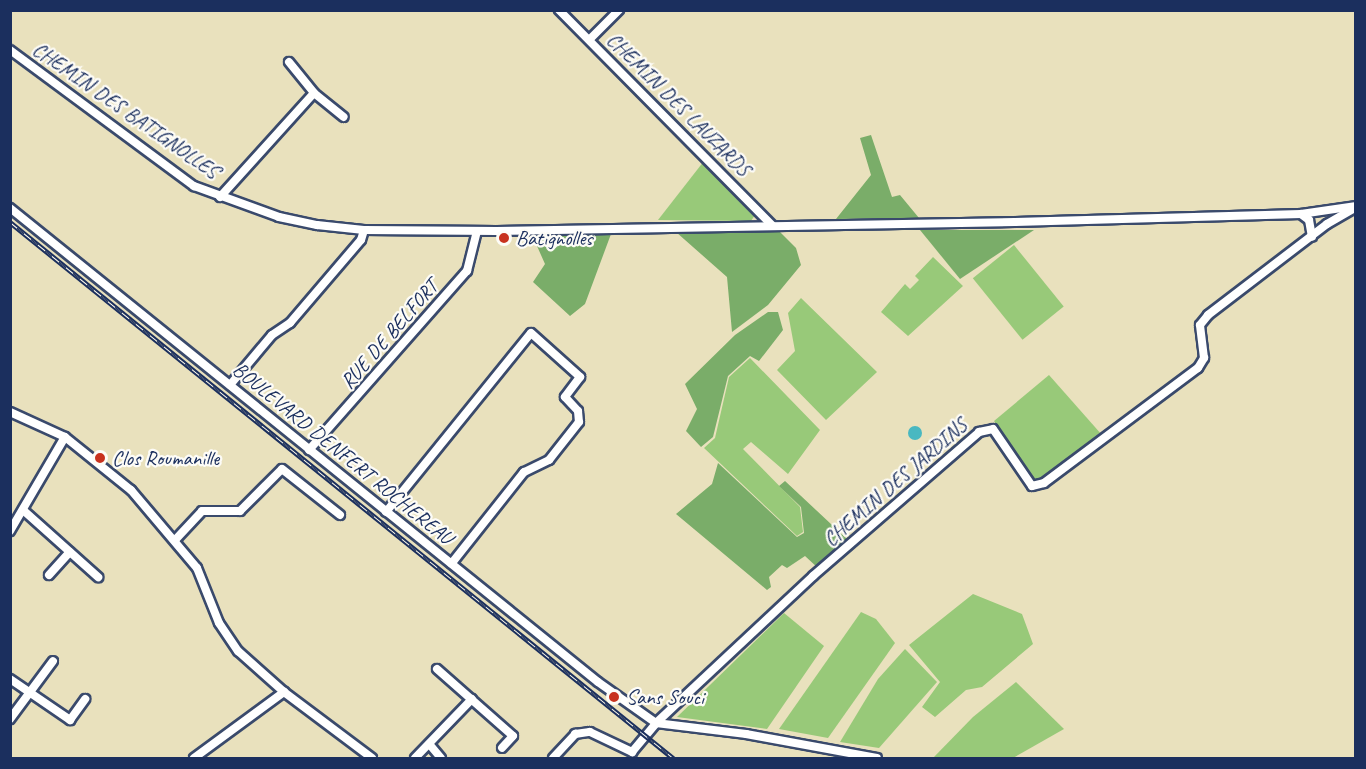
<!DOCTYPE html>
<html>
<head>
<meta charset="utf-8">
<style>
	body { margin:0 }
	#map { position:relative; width:1366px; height:769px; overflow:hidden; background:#e9e1bd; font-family:Caveat,sans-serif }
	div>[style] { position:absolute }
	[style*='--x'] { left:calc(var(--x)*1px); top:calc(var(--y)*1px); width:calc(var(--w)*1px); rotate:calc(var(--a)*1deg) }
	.green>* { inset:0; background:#98c979; transform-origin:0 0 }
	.forest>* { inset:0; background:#7aad69 }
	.water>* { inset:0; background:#49b8c1 }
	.round { border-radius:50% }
	.roads { filter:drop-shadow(2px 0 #3a4a6c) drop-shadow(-2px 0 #3a4a6c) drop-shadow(0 2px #3a4a6c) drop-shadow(0 -2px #3a4a6c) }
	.street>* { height:8px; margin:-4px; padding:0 4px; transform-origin:4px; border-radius:4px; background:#fff }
	.rail>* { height:5px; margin-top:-2.5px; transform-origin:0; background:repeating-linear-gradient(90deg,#fdfcf7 0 9px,#1b2f5e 0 18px); box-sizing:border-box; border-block:2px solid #1b2f5e }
	.dots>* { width:16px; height:16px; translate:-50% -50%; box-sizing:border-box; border:3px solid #fdfcf7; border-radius:50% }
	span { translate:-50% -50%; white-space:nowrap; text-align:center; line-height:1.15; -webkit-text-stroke:4.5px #fdfcf7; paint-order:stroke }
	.street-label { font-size:21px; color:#1b2f5e }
	.poi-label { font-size:21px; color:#1b2f5e }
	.left { translate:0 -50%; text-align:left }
	.frame { position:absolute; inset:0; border:12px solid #1b2f5e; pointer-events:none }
</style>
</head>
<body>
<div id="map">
	<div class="green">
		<div style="clip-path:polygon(704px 161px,755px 215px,751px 221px,658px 220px)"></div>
		<div style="left:1014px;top:245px;width:79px;height:53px;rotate:51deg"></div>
		<div style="clip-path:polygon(933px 257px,963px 286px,908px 336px,881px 312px,905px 284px,910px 289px,919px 280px,915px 276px)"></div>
		<div style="clip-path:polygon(801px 298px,877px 372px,826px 420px,777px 370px,795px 351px,788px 313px)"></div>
		<div style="clip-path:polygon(750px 358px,820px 430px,788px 474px,751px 442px,743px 449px,800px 507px,803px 532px,797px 536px,704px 448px,715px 438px,729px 377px)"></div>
		<div style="clip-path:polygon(1049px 375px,1102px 435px,1041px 481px,1030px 479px,994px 421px)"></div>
		<div style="clip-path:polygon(973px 594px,1022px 614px,1033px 644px,982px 687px,966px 690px,935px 717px,922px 707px,940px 682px,909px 645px)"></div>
		<div style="clip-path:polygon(861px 612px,876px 619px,895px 643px,828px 738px,779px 729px)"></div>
		<div style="clip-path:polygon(784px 613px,824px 646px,767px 729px,677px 717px)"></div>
		<div style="clip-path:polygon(905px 649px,937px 682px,879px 748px,840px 742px,878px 679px)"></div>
		<div style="clip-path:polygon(1016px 682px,1064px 729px,1013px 758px,933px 758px,973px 717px)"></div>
	</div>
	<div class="forest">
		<div style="clip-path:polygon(871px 135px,892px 197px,900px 195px,919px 218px,836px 219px,871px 175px,860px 138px)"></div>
		<div style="clip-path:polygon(778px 230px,796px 248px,801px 265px,768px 305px,732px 332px,727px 277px,676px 232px)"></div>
		<div style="clip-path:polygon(920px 230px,1034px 230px,960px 279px)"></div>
		<div style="clip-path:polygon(611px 234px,585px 304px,570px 316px,533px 282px,545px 264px,533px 237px)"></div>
		<div style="clip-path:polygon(768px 312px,778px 312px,783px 330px,759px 361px,750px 356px,728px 376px,713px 437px,701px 447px,686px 431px,697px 409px,685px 384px,735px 335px)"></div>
		<div style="clip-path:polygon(718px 463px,797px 537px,804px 533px,801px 507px,779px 486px,785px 481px,847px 539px,818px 568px,805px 556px,787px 568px,782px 565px,769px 577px,771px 587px,767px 590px,676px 514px,712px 484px)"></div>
	</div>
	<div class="water">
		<div class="round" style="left:908px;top:426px;width:14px;height:14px"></div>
	</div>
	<div class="roads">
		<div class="street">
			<div style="--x:559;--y:10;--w:303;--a:45.3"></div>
			<div style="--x:590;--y:39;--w:41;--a:-45"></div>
			<div style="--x:10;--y:50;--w:229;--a:36.5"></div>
			<div style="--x:194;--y:186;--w:90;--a:20"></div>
			<div style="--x:279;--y:217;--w:39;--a:12"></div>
			<div style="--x:317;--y:225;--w:47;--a:6.1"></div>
			<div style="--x:364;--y:230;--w:133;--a:0.4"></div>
			<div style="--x:497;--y:231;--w:518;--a:-1"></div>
			<div style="--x:1015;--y:222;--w:286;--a:-1.6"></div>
			<div style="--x:1301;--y:214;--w:56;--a:-8.3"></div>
			<div style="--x:289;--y:62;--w:40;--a:51"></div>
			<div style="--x:220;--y:197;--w:140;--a:-47.9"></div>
			<div style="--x:314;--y:93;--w:38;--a:39"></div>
			<div style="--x:10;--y:208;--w:755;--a:38.87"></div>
			<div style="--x:598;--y:682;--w:71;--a:35.3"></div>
			<div style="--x:656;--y:723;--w:91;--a:7"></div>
			<div style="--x:746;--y:734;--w:133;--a:10.4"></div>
			<div style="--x:1301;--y:214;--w:10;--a:37"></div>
			<div style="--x:1309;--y:220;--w:17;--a:80"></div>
			<div style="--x:230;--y:385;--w:65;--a:-50"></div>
			<div style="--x:272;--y:335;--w:22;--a:-34"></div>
			<div style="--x:290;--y:323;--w:109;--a:-49.5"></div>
			<div style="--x:361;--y:240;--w:10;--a:-73"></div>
			<div style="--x:10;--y:412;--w:60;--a:24.4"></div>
			<div style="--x:65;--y:437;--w:85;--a:38.8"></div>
			<div style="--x:131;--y:490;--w:102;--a:49.8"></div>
			<div style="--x:197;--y:568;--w:59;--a:68.2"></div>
			<div style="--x:219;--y:623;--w:34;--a:56"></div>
			<div style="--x:238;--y:651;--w:62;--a:41.7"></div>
			<div style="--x:284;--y:692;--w:110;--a:36.9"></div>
			<div style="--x:309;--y:450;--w:239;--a:-48.6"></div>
			<div style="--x:467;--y:271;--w:41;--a:-76"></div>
			<div style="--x:23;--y:510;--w:101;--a:41.8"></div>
			<div style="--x:386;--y:512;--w:230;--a:-51"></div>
			<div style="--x:531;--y:333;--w:66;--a:41.9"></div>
			<div style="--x:580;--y:377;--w:25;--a:127"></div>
			<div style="--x:565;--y:397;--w:19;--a:47"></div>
			<div style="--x:578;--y:411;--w:11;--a:85"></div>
			<div style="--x:579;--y:422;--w:48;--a:128.3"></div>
			<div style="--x:549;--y:460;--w:28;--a:154"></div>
			<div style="--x:524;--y:472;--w:117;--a:128.4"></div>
			<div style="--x:10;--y:531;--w:109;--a:-59.7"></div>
			<div style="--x:176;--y:539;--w:38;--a:-47"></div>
			<div style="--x:202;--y:511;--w:38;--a:0"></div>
			<div style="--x:240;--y:511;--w:59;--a:-45"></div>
			<div style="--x:282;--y:469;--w:74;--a:38.4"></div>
			<div style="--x:49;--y:575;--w:31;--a:-48"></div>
			<div style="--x:437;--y:669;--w:101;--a:41.4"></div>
			<div style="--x:513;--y:736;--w:16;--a:133"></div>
			<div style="--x:10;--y:679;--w:73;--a:34.3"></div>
			<div style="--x:70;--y:720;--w:26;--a:-54"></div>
			<div style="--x:10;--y:719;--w:72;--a:-53.4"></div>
			<div style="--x:430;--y:745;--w:17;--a:50"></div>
			<div style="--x:632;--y:752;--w:38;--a:-50"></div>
			<div style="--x:656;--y:723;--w:215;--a:-43.1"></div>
			<div style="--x:813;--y:576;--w:220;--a:-40.9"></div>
			<div style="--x:979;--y:432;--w:14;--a:-12"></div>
			<div style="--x:993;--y:429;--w:69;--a:55.6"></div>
			<div style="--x:1032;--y:486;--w:12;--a:-14"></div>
			<div style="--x:1044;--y:483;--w:192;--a:-36.8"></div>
			<div style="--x:1198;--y:368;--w:12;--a:-59"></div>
			<div style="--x:1204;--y:358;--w:33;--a:-97"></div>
			<div style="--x:1200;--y:325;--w:13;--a:-51"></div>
			<div style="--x:1208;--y:315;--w:150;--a:-37.4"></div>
			<div style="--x:1327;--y:224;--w:32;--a:-30"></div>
			<div style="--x:194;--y:758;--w:112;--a:-36.3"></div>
			<div style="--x:415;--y:758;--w:82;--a:-46"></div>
			<div style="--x:553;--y:758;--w:33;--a:-47"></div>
			<div style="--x:575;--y:734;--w:15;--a:-8"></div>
			<div style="--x:590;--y:732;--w:47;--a:25.5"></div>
		</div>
	</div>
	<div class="rail">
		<div style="--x:10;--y:222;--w:853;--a:38.95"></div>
	</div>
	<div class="dots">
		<div style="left:504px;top:238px;background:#c8321e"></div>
		<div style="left:100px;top:458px;background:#c8321e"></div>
		<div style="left:614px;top:697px;background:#c8321e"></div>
	</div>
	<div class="street-label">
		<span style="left:679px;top:104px;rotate:45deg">CHEMIN DES LAUZARDS</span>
		<span style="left:126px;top:110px;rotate:35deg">CHEMIN DES BATIGNOLLES</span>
		<span style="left:389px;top:334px;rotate:-49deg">RUE DE BELFORT</span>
		<span style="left:343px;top:453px;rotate:39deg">BOULEVARD DENFERT ROCHEREAU</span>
		<span style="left:895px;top:482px;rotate:-41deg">CHEMIN DES JARDINS</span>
	</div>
	<div class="poi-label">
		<span class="left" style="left:516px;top:238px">Batignolles</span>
		<span class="left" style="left:112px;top:458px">Clos Roumanille</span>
		<span class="left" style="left:626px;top:697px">Sans Souci</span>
	</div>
	<div class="frame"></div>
</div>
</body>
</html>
